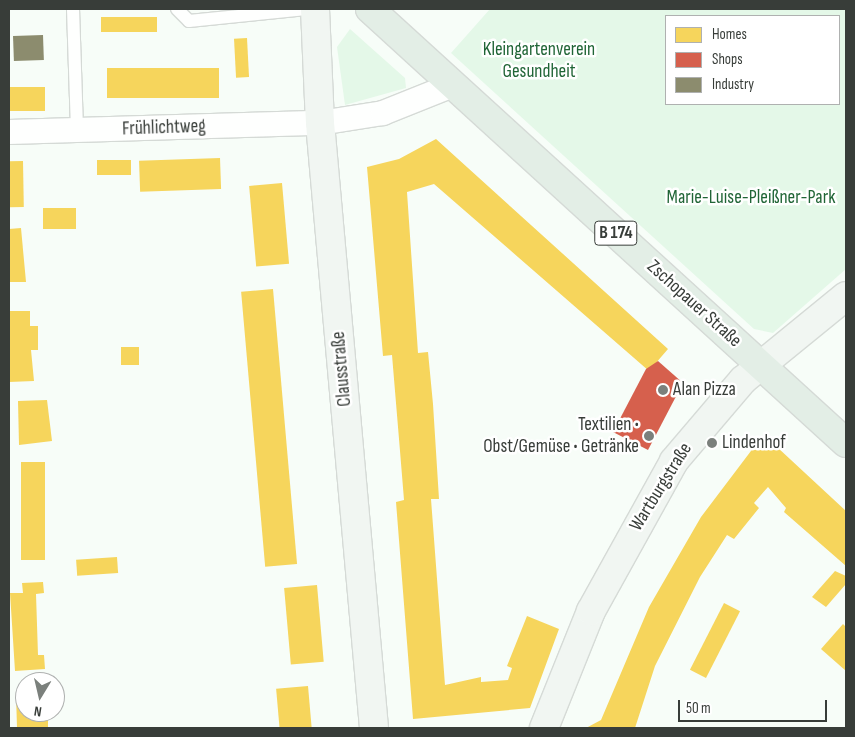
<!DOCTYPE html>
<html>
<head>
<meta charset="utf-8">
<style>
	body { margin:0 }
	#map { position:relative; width:855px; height:737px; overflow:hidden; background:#f7fdf8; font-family:"Sofia Sans Condensed",sans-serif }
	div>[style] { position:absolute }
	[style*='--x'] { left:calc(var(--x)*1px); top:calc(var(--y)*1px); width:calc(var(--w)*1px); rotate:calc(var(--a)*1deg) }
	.green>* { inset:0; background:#e4f8e8 }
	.homes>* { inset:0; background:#f6d55c; transform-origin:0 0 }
	.shops>* { inset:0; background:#d6604d }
	.industry>* { inset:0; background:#8c8c6e; transform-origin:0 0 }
	.roads { filter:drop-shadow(1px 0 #d5dad6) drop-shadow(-1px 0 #d5dad6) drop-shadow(0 1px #d5dad6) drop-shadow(0 -1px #d5dad6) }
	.service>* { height:12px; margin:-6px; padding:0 6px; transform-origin:6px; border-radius:6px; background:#fefffe }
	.minor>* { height:24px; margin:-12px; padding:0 12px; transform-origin:12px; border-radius:12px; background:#fefffe }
	.secondary>* { height:28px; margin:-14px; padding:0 14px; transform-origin:14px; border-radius:14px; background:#f1f6f2 }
	.primary>* { height:28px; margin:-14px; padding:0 14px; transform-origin:14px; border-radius:14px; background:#e3eee6 }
	.dots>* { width:14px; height:14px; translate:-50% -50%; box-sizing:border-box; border:2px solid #fff; border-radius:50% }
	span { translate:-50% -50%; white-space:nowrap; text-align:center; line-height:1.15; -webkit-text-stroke:5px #fff; paint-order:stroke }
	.shield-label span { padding:1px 4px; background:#fff; border:1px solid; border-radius:4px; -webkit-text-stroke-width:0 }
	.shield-label { font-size:18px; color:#383d39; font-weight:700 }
	.park-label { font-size:19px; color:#206536 }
	.street-label { font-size:19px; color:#383d39 }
	.poi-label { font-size:19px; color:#383d39 }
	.left { translate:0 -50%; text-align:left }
	.right { translate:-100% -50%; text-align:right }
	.frame { position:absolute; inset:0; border:10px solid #383d39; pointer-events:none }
	.legend { position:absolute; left:665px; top:15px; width:175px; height:90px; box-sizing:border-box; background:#fff; border:1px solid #afb1b0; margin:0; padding:6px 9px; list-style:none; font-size:15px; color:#383d39 }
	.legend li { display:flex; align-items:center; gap:10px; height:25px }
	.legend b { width:25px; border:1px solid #afb1b0 }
	.north { position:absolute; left:15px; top:672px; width:50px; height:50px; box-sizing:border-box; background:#fff; border:1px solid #afb1b0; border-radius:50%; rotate:189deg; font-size:14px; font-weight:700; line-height:20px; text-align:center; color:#383d39 }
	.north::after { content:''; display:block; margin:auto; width:18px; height:22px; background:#7b807c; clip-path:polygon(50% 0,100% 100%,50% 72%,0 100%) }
	.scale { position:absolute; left:678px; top:700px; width:149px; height:22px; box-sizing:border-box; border:2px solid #383d39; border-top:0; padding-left:6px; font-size:15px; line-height:18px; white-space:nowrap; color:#383d39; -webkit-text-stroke:4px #fff; paint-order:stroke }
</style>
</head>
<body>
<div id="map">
	<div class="green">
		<div style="clip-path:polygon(evenodd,490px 9px,846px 9px,846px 269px,773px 333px,754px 329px,451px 53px,490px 9px,666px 16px,839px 16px,839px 104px,666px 104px,666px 16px)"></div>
		<div style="clip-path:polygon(350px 29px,405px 78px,406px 88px,345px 105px,337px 47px)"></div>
	</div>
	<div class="homes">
		<div style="left:157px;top:17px;width:15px;height:56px;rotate:90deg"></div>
		<div style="left:247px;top:38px;width:39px;height:13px;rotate:87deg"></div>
		<div style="left:219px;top:68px;width:30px;height:112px;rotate:90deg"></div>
		<div style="left:9px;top:87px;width:36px;height:24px"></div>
		<div style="clip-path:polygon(436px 139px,668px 349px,649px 371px,434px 184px,407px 192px,418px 353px,428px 352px,433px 404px,439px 499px,431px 499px,445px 685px,481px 677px,481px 682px,508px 680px,512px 668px,507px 666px,527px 616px,559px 629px,530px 708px,413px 719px,396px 502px,404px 500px,400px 451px,392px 355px,383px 356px,367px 167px,399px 159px)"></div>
		<div style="left:220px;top:158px;width:31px;height:81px;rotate:88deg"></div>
		<div style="left:97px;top:160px;width:34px;height:15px"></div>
		<div style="left:23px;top:161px;width:46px;height:14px;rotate:89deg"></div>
		<div style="left:282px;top:183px;width:81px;height:33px;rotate:85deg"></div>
		<div style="left:43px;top:208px;width:33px;height:21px"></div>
		<div style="clip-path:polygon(21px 228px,26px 282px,9px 282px,9px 229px)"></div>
		<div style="left:273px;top:289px;width:276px;height:32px;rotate:85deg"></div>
		<div style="clip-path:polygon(9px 311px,30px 311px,30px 326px,38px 326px,38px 350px,31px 350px,34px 381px,9px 382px)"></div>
		<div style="left:139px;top:347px;width:18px;height:18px;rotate:90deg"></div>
		<div style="clip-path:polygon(47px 400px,52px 441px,19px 445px,18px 401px)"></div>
		<div style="clip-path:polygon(764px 441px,777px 447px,846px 511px,846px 566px,784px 512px,786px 508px,768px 487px,754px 503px,759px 508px,734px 539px,727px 535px,700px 577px,655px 666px,635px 728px,586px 728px,601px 720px,649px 607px,701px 517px,757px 443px)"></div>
		<div style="left:21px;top:462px;width:24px;height:98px"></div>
		<div style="left:117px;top:557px;width:16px;height:41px;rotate:86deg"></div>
		<div style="clip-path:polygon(835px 571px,846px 576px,846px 584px,826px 607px,812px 597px)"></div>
		<div style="clip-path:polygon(43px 582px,44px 593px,36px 594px,38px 655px,44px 655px,45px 669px,15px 671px,10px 593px,23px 593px,22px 583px)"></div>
		<div style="left:317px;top:585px;width:77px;height:33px;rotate:85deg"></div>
		<div style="left:724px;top:603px;width:18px;height:75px;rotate:27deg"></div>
		<div style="clip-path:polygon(843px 624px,846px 627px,846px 671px,821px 649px)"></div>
		<div style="left:308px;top:686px;width:42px;height:32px;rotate:85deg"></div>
		<div style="clip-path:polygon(16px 694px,25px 694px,25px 712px,48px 712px,48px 728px,17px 728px)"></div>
	</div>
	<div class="shops">
		<div style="clip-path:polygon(658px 361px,683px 383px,648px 450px,613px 432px,646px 369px)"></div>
	</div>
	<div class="industry">
		<div style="left:43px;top:35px;width:25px;height:30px;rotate:88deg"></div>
	</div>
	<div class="roads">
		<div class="service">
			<div style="--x:73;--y:9;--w:121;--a:88.1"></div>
			<div style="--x:177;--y:9;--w:17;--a:45"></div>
			<div style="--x:189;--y:21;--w:120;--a:-5.8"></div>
		</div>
		<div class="minor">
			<div style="--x:9;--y:132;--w:311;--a:-1.7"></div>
			<div style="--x:320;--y:123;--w:64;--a:-9"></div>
			<div style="--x:383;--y:113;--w:75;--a:-21.8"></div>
		</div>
		<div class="secondary">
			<div style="--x:315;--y:9;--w:114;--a:87.5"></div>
			<div style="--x:320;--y:123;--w:607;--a:84.9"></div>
			<div style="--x:544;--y:728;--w:126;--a:-68.1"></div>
			<div style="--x:591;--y:611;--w:171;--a:-61"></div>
			<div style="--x:674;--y:461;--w:106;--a:-49.6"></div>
			<div style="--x:743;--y:380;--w:133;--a:-39.2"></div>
		</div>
		<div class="primary">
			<div style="--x:370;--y:9;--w:644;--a:42.36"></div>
		</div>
	</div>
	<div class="dots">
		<div style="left:663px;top:390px;background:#7b807c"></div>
		<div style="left:649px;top:436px;background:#7b807c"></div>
		<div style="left:712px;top:443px;background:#7b807c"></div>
	</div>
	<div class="shield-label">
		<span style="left:616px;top:233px">B 174</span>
	</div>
	<div class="park-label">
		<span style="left:539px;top:61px">Kleingartenverein<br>Gesundheit</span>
		<span style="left:751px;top:198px">Marie-Luise-Pleißner-Park</span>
	</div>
	<div class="street-label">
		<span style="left:164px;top:128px;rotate:-2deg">Frühlichtweg</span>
		<span style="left:694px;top:304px;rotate:42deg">Zschopauer Straße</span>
		<span style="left:342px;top:369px;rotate:-95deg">Clausstraße</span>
		<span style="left:661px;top:487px;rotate:-58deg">Wartburgstraße</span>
	</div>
	<div class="poi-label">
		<span class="left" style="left:673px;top:390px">Alan Pizza</span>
		<span class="right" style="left:639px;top:436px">Textilien •<br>Obst/Gemüse • Getränke</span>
		<span class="left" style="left:722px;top:443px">Lindenhof</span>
	</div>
	<div class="frame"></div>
	<ul class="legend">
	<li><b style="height:14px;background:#f6d55c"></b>Homes</li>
	<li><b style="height:14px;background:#d6604d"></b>Shops</li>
	<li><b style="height:14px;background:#8c8c6e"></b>Industry</li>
	</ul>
	<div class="north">N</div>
	<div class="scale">50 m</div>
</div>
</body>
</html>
